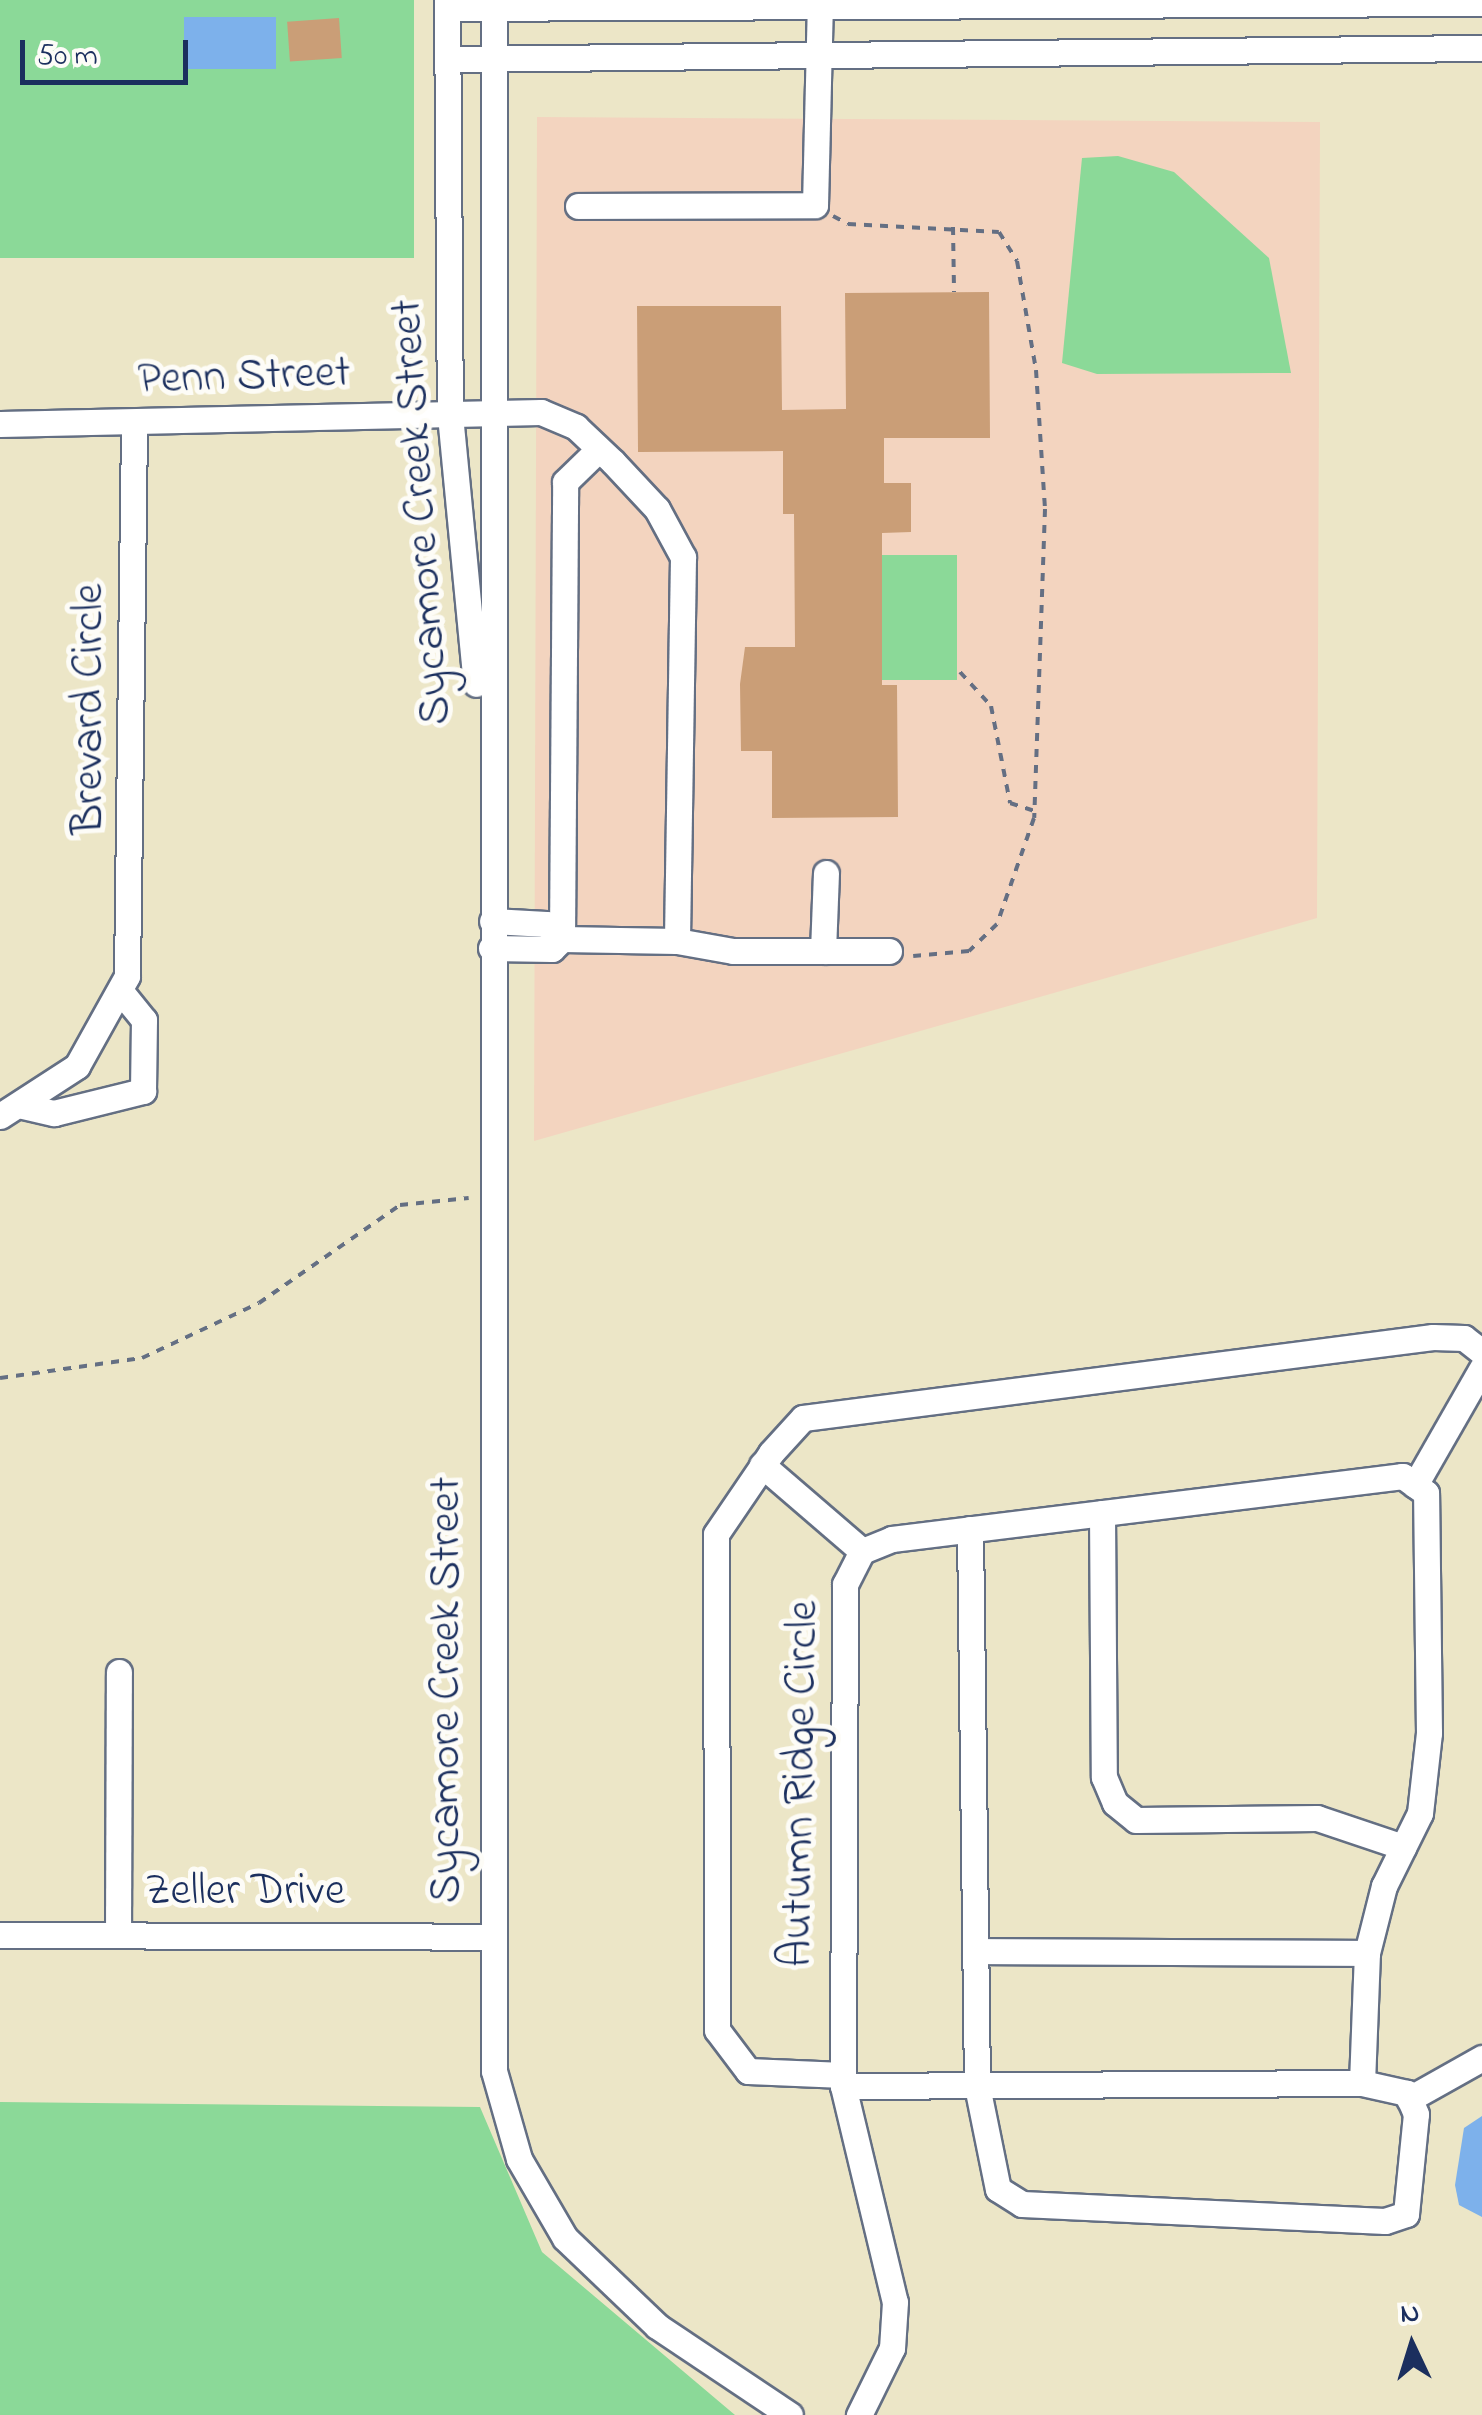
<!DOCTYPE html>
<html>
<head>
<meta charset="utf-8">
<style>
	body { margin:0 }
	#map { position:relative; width:1482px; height:2415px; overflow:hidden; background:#ece6c7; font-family:"Indie Flower",sans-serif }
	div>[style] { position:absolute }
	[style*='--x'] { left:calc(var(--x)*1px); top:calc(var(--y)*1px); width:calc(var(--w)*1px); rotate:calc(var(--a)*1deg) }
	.built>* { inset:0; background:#f3d4bf }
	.green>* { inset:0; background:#8bd998; transform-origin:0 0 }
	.water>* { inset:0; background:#7db1eb; transform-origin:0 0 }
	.building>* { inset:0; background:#ca9e77; transform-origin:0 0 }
	.path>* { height:4px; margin-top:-2px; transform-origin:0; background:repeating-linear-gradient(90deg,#646f83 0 8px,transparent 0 16px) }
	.roads { filter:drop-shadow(2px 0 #646f83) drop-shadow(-2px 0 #646f83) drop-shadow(0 2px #646f83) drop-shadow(0 -2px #646f83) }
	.minor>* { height:25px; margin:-12.5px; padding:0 12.5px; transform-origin:12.5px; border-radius:12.5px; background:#fff }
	span { translate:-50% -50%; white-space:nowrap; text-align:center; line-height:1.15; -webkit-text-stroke:10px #fdfcf7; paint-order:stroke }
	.street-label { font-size:45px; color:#1b2f5e }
	.north { position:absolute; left:1362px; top:2295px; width:100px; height:100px; -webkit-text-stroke:8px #fdfcf7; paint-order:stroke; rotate:356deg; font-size:28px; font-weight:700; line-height:40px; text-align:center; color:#1b2f5e }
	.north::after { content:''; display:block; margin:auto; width:35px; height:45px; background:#1b2f5e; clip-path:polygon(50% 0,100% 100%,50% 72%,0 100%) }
	.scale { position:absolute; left:20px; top:40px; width:168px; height:45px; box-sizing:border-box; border:5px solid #1b2f5e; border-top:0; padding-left:12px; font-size:30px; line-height:35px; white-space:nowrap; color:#1b2f5e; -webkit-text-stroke:8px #fdfcf7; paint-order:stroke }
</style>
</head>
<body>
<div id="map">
	<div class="built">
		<div style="clip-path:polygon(537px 117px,1320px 122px,1317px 918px,534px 1141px)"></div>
	</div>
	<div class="green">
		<div style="left:0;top:0;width:414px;height:258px"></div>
		<div style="clip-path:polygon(1118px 156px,1174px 172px,1269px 258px,1291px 373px,1097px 374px,1062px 363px,1082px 158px)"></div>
		<div style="left:882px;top:555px;width:75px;height:125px"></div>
		<div style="clip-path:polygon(0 2102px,480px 2107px,542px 2252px,735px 2415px,0 2415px)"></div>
	</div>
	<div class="water">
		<div style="left:184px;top:17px;width:92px;height:52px"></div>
		<div style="clip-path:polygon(1482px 2116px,1482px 2217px,1459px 2205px,1455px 2185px,1464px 2128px)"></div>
	</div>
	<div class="building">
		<div style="left:339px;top:18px;width:40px;height:52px;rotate:86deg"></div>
		<div style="clip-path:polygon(989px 292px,990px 438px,884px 438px,884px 483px,911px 483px,911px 532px,882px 533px,882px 685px,897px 685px,898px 817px,772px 818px,772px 751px,741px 751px,740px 684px,745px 647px,795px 647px,794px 514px,783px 514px,783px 451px,638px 452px,637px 306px,781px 306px,782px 410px,846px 409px,845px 293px)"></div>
	</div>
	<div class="path">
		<div style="--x:833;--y:216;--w:17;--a:28"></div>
		<div style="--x:848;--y:224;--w:151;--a:3"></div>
		<div style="--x:999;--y:232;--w:34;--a:58"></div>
		<div style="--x:1017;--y:261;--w:111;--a:80.1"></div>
		<div style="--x:1036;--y:370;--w:139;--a:86.3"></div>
		<div style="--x:1045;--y:509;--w:309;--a:92"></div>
		<div style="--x:1034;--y:818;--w:112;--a:109.2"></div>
		<div style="--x:997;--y:924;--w:39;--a:136"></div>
		<div style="--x:969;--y:951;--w:56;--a:174.9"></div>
		<div style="--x:953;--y:227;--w:65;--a:89.1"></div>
		<div style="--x:960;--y:672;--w:46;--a:47.6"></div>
		<div style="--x:991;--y:706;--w:99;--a:78.9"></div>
		<div style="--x:1010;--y:803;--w:25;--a:18"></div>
		<div style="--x:0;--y:1378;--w:143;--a:-8"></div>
		<div style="--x:142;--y:1358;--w:129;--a:-25.2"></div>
		<div style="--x:259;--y:1303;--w:172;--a:-34.8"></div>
		<div style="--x:400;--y:1205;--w:69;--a:-5.8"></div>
	</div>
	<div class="roads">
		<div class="minor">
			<div style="--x:447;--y:0;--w:415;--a:89.6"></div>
			<div style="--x:450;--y:415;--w:270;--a:84.5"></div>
			<div style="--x:494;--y:0;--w:2071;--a:90"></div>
			<div style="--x:494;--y:2071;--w:91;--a:74.1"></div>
			<div style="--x:519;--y:2159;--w:91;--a:59.8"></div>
			<div style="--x:565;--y:2238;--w:127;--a:43.7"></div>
			<div style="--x:657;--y:2326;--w:160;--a:33.8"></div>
			<div style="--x:447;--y:8;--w:1035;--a:-0.28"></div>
			<div style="--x:449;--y:59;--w:1033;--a:-0.61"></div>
			<div style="--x:578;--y:206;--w:237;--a:-0.2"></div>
			<div style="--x:815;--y:205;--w:205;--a:-88.6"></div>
			<div style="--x:0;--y:424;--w:541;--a:-1.27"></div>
			<div style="--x:541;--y:412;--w:38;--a:23"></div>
			<div style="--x:576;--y:427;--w:51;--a:43.4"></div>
			<div style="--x:613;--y:462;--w:64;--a:46.9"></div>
			<div style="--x:657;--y:509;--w:55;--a:61.6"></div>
			<div style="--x:683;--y:557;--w:384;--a:90.9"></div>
			<div style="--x:677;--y:941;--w:115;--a:-179"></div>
			<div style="--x:562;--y:939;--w:22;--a:-137"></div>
			<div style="--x:546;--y:924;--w:54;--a:-176.8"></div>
			<div style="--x:677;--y:941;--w:57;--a:10.1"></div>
			<div style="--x:733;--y:951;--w:156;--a:0"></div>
			<div style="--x:491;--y:948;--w:61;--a:0.9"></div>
			<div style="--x:552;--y:949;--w:14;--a:-45"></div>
			<div style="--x:562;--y:939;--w:457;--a:-89.6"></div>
			<div style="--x:565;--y:482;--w:47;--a:-44.1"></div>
			<div style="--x:823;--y:951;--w:78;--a:-87.8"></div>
			<div style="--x:23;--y:1106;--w:32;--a:13"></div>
			<div style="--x:54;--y:1113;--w:92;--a:-13.9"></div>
			<div style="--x:143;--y:1091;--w:71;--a:-89.2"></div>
			<div style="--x:144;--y:1020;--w:35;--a:-129"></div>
			<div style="--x:0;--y:1116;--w:92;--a:-33"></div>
			<div style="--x:77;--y:1066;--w:103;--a:-60.9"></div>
			<div style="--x:127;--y:976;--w:552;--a:-89.27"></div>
			<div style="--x:762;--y:1465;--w:132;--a:40.7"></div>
			<div style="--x:1415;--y:1485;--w:135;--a:-60.2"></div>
			<div style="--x:1102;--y:1513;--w:264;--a:89.6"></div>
			<div style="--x:1104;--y:1777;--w:28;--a:67"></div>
			<div style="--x:1115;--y:1803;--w:27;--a:39"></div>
			<div style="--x:1136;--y:1820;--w:181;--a:-0.6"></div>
			<div style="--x:1317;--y:1818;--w:91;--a:18.6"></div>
			<div style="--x:970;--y:1529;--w:557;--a:89.28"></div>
			<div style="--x:977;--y:2086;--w:105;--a:78.5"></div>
			<div style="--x:998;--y:2189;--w:28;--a:32"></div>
			<div style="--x:1022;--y:2204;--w:363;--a:2.7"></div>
			<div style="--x:1385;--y:2221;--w:22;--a:-18"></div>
			<div style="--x:1406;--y:2214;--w:100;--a:-84.3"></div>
			<div style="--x:1416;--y:2114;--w:23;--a:-113"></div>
			<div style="--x:1407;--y:2093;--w:46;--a:-167.5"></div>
			<div style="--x:0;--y:1935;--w:490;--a:0.2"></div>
			<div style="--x:118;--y:1935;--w:263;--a:-89.8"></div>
			<div style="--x:975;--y:1951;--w:392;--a:0.3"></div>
			<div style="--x:843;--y:2075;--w:95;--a:-177.6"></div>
			<div style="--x:748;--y:2071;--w:51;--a:-127.1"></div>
			<div style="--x:717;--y:2030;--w:496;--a:-90.1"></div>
			<div style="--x:716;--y:1534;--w:98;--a:-55.8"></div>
			<div style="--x:771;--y:1453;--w:47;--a:-47.6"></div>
			<div style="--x:803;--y:1418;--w:635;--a:-7.33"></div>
			<div style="--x:1433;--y:1337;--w:31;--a:2"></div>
			<div style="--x:1464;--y:1338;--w:23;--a:38"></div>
			<div style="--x:843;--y:2086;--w:519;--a:-0.33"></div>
			<div style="--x:1362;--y:2083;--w:130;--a:-87.8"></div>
			<div style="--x:1367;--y:1953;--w:69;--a:-75.8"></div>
			<div style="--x:1384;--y:1886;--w:81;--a:-63.7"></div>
			<div style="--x:1420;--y:1813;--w:81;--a:-83.6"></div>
			<div style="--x:1429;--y:1733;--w:240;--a:-90.7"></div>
			<div style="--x:1426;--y:1493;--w:29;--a:-144"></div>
			<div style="--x:1403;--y:1476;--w:515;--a:172.97"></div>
			<div style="--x:892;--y:1539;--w:32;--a:158"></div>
			<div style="--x:862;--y:1551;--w:37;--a:117"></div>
			<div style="--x:845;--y:1584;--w:502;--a:90.23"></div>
			<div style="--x:843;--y:2086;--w:222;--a:76.5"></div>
			<div style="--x:895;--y:2302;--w:46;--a:93.7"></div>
			<div style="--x:892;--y:2348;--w:75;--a:116.2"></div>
			<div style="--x:1409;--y:2099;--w:84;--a:-29.3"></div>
		</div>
	</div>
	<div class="street-label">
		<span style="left:244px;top:378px;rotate:-2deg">Penn Street</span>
		<span style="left:423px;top:512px;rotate:-94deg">Sycamore Creek Street</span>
		<span style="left:91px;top:709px;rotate:-90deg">Brevard Circle</span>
		<span style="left:448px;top:1690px;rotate:-90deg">Sycamore Creek Street</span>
		<span style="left:802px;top:1784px;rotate:-89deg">Autumn Ridge Circle</span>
		<span style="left:245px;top:1893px">Zeller Drive</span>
	</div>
	<div class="north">N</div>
	<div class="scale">50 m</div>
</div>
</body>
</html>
